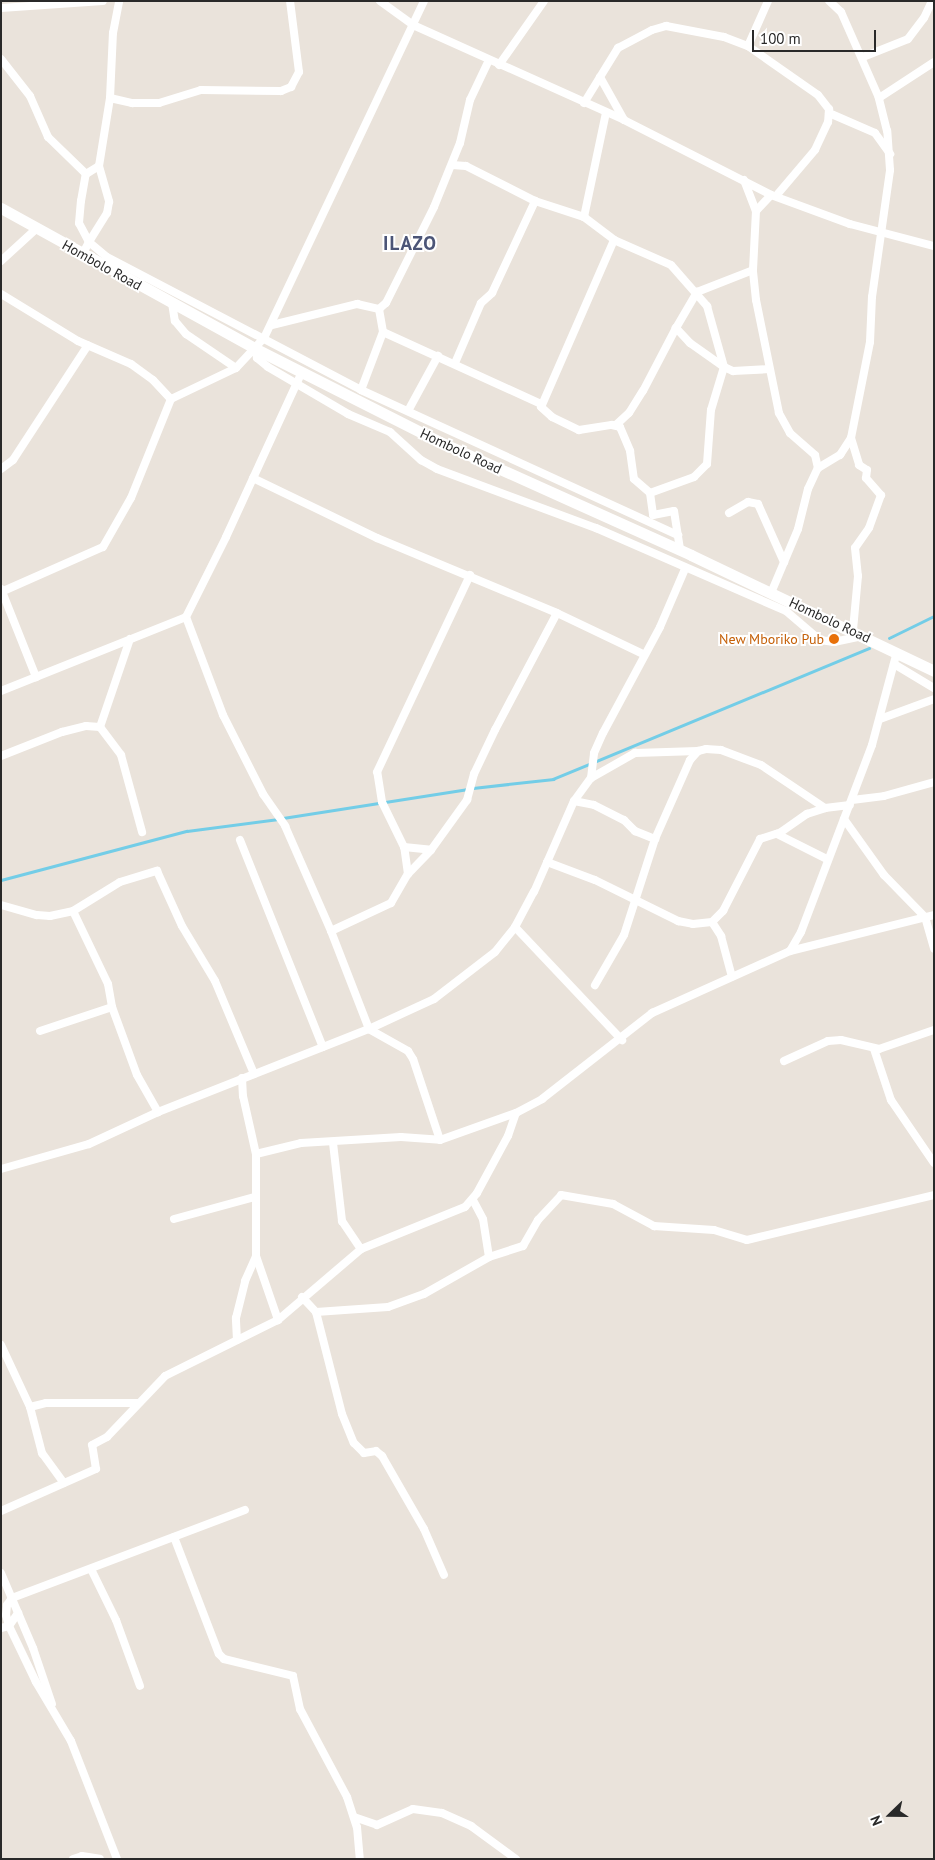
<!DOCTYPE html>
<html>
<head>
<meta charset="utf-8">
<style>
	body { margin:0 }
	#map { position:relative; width:935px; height:1860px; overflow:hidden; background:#eae3db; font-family:"PT Sans",sans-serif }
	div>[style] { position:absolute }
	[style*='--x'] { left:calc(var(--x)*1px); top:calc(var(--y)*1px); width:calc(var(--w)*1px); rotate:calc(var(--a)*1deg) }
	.stream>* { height:2.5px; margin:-1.25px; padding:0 1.25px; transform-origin:1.25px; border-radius:1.25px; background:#73cde7 }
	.street>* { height:8px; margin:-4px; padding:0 4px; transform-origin:4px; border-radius:4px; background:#fff }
	.secondary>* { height:11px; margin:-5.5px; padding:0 5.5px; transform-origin:5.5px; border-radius:5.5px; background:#fff }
	.dots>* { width:14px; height:14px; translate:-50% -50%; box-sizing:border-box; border:2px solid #fff; border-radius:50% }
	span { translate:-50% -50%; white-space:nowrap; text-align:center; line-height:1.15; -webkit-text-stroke:4px #fff; paint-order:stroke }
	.street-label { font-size:14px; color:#292929 }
	.food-label { font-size:14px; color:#c56008 }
	.right { translate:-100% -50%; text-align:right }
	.district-label { font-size:19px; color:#4c5577; font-weight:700; letter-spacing:1px }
	.frame { position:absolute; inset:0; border:2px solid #292929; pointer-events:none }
	.north { position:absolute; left:865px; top:1790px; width:50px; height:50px; -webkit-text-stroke:4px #fff; paint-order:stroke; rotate:248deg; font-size:14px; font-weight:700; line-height:20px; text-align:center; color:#292929 }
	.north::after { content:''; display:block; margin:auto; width:18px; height:22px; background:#292929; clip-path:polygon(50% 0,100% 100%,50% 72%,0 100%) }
	.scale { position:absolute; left:752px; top:30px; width:124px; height:22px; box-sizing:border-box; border:2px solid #292929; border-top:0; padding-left:6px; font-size:15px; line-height:18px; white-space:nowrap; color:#292929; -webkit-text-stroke:4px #fff; paint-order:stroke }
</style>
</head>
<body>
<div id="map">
	<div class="stream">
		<div style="--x:889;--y:638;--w:50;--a:-26.1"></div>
		<div style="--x:473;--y:788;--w:81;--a:-6.4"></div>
		<div style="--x:553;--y:779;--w:342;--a:-22.5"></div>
		<div style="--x:283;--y:818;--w:187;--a:-8.9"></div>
		<div style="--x:1;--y:880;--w:192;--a:-14.8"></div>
		<div style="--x:187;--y:831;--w:92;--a:-7.5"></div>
	</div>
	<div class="street">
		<div style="--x:380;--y:1;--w:41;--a:36"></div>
		<div style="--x:413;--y:25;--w:231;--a:24.2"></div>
		<div style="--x:624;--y:120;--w:165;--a:27"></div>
		<div style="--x:771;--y:195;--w:84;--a:20.2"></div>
		<div style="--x:850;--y:224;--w:87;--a:14.7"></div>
		<div style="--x:1;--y:8;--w:102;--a:-3.9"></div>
		<div style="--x:748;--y:46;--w:49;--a:-66"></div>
		<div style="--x:863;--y:57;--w:48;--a:-21.8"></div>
		<div style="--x:908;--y:39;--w:26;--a:-53"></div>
		<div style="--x:924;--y:18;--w:19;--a:-65"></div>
		<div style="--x:1;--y:59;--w:47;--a:51.9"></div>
		<div style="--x:30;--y:96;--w:45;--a:66.3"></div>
		<div style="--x:48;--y:137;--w:53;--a:44.2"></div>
		<div style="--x:499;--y:65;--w:78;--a:-54.9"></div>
		<div style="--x:600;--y:77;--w:49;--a:60.8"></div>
		<div style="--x:110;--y:98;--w:65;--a:-87.4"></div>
		<div style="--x:113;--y:33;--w:33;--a:-79"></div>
		<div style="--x:879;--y:98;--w:66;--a:-33.2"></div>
		<div style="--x:584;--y:103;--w:65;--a:-58.3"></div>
		<div style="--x:618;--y:48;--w:38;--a:-28"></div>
		<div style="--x:652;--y:30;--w:15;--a:-16"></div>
		<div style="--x:666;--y:26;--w:59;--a:10.7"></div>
		<div style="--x:724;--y:37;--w:26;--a:21"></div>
		<div style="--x:748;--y:46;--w:85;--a:35"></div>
		<div style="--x:818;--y:95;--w:18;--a:52"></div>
		<div style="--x:829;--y:109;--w:13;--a:94"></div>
		<div style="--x:828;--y:122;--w:31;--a:115"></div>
		<div style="--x:815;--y:150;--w:60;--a:130.3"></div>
		<div style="--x:829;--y:113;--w:50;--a:23.5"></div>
		<div style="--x:875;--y:133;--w:26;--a:54"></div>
		<div style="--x:452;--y:165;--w:14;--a:4"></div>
		<div style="--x:466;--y:166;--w:77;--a:26.9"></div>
		<div style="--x:535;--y:201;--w:52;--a:18.1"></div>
		<div style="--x:584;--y:217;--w:38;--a:37"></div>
		<div style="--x:614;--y:240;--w:62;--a:23.7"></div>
		<div style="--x:671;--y:265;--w:55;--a:48.7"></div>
		<div style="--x:707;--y:306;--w:63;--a:74.4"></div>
		<div style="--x:724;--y:367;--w:10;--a:24"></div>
		<div style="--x:733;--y:371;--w:36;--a:-3"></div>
		<div style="--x:99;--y:166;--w:37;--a:74"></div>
		<div style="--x:109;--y:202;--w:11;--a:100"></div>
		<div style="--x:107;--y:213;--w:34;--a:122"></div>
		<div style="--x:89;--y:242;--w:23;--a:40"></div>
		<div style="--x:107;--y:257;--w:287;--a:27.6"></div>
		<div style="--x:361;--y:390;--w:349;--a:24.6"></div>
		<div style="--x:744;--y:180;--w:33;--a:69"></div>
		<div style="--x:584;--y:217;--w:106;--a:-78.1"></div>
		<div style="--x:614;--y:240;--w:182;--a:113.6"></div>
		<div style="--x:541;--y:407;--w:15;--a:42"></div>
		<div style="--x:552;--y:417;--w:30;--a:26"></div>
		<div style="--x:579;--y:430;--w:33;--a:-9"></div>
		<div style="--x:612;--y:425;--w:8;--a:14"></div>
		<div style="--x:620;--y:427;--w:26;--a:67"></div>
		<div style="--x:630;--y:451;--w:28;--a:82"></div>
		<div style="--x:634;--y:479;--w:21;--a:41"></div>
		<div style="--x:650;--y:493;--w:22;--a:82"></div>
		<div style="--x:653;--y:515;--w:21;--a:-11"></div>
		<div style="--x:674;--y:511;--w:39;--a:81"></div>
		<div style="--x:82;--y:255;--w:15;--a:-62"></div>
		<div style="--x:89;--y:242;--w:21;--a:-118"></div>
		<div style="--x:79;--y:223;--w:22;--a:-85"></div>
		<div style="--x:81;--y:201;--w:27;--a:-80"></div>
		<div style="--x:86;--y:174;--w:15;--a:-32"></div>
		<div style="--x:99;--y:166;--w:69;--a:-80.8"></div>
		<div style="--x:110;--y:98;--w:23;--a:13"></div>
		<div style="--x:132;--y:103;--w:27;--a:0"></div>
		<div style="--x:159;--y:103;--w:44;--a:-17.2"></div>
		<div style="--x:201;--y:90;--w:80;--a:0.7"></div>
		<div style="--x:281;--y:91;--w:11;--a:-22"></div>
		<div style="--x:291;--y:87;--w:17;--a:-62"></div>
		<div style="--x:299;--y:72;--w:72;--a:-97.2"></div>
		<div style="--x:1;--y:261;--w:47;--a:-42.4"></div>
		<div style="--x:1;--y:294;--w:90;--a:31.4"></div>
		<div style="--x:78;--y:341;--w:58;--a:23.5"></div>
		<div style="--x:131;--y:364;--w:27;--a:36"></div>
		<div style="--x:153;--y:380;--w:26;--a:47"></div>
		<div style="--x:172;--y:303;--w:18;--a:81"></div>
		<div style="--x:175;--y:321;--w:17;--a:50"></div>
		<div style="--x:186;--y:334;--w:60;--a:34.2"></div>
		<div style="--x:379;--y:309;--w:23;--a:80"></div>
		<div style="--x:383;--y:332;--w:174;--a:24.5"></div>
		<div style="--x:272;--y:325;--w:88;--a:-13.9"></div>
		<div style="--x:357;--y:304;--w:23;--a:13"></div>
		<div style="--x:379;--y:309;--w:9;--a:-41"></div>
		<div style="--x:386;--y:303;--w:107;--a:-63.4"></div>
		<div style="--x:434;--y:207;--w:69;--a:-67.9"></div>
		<div style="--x:460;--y:143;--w:44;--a:-76.9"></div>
		<div style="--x:470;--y:100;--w:44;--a:-64.6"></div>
		<div style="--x:256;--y:349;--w:9;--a:84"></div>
		<div style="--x:257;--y:358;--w:14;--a:39"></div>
		<div style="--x:268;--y:367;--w:93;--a:30.4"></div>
		<div style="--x:348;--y:414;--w:46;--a:23.2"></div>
		<div style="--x:390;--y:432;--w:42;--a:42.1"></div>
		<div style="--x:421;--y:460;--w:18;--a:29"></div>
		<div style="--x:437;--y:469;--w:170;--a:20.4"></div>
		<div style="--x:596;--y:528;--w:207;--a:23.6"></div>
		<div style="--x:786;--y:611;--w:45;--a:40.5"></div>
		<div style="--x:820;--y:640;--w:14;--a:8"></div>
		<div style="--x:834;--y:642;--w:29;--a:-12"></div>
		<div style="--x:455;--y:363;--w:65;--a:-66.6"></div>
		<div style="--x:481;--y:303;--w:15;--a:-42"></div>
		<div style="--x:492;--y:293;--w:102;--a:-64.9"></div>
		<div style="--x:361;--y:390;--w:62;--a:-69.2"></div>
		<div style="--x:408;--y:411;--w:63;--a:-61.4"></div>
		<div style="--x:617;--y:424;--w:16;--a:-43"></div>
		<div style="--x:629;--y:413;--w:26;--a:-58"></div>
		<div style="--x:643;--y:391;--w:71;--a:-62.4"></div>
		<div style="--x:851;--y:438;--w:28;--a:73"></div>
		<div style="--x:859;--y:465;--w:9;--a:32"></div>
		<div style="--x:867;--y:470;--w:8;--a:97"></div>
		<div style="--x:866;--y:478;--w:23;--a:49"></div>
		<div style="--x:881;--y:495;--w:35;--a:110"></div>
		<div style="--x:869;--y:528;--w:24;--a:125"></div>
		<div style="--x:855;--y:548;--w:28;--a:84"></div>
		<div style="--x:858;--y:576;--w:54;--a:95.3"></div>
		<div style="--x:818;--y:468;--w:26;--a:-31"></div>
		<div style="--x:840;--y:455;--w:20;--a:-57"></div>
		<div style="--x:851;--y:438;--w:98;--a:-78.8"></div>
		<div style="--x:870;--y:342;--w:45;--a:-87.5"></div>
		<div style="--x:872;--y:297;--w:128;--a:-81.9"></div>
		<div style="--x:890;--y:170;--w:39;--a:-94"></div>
		<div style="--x:887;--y:131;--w:34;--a:-104"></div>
		<div style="--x:879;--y:98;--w:94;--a:-113.8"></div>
		<div style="--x:841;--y:12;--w:16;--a:-137"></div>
		<div style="--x:1;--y:469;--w:15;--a:-37"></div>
		<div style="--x:13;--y:460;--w:137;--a:-56.9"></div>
		<div style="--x:253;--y:478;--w:138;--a:25.8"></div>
		<div style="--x:377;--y:538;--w:195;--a:22.6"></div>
		<div style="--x:557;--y:613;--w:95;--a:25.5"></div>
		<div style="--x:650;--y:493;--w:47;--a:-20"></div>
		<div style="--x:694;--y:477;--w:18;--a:-45"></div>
		<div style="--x:707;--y:464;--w:54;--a:-85.8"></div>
		<div style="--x:711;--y:410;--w:45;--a:-73.2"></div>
		<div style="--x:724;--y:367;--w:42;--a:-144.8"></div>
		<div style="--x:690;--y:343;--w:21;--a:-133"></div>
		<div style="--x:676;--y:328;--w:42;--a:-59.7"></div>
		<div style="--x:697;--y:292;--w:60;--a:-21.4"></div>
		<div style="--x:729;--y:513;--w:22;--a:-30"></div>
		<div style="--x:748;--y:502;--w:10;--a:11"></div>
		<div style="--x:758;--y:504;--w:64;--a:65.9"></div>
		<div style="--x:1;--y:589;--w:95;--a:68.3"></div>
		<div style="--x:1;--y:592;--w:111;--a:-23.8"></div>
		<div style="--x:103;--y:547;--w:56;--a:-60.3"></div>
		<div style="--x:131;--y:498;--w:107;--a:-68"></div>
		<div style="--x:171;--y:399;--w:72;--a:-25.5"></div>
		<div style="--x:236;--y:368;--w:41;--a:-47"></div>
		<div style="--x:264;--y:338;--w:373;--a:-64.6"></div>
		<div style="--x:771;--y:593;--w:69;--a:-67.1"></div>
		<div style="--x:798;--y:529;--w:41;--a:-76"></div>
		<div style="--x:808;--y:489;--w:23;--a:-65"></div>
		<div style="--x:818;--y:468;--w:13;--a:-103"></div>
		<div style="--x:815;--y:455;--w:33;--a:-139"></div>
		<div style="--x:790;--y:433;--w:23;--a:-119"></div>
		<div style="--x:779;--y:413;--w:115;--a:-101.5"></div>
		<div style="--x:756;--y:300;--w:30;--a:-96"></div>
		<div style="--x:753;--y:270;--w:59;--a:-87.1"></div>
		<div style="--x:756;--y:211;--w:22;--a:-47"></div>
		<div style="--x:186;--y:617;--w:105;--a:69.3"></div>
		<div style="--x:223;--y:715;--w:89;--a:63.1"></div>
		<div style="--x:263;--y:794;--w:39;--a:55"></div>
		<div style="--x:285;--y:826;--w:115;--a:66.3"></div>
		<div style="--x:894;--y:664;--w:47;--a:31"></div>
		<div style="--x:1;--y:691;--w:199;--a:-21.8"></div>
		<div style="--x:186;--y:617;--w:89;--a:-63.4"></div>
		<div style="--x:226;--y:537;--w:182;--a:-65.3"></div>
		<div style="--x:880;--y:719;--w:58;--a:-20.3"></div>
		<div style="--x:100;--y:727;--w:93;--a:-71.2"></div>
		<div style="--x:1;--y:756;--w:66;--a:-21.5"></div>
		<div style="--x:62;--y:732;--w:25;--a:-14"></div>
		<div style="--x:86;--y:726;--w:14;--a:4"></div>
		<div style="--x:100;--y:727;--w:35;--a:53"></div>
		<div style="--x:121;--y:755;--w:80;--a:74.7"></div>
		<div style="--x:591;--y:778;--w:25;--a:-83"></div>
		<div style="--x:594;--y:753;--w:22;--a:-66"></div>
		<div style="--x:603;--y:733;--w:120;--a:-61.7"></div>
		<div style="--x:660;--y:627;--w:63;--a:-66.7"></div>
		<div style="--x:852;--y:800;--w:32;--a:-7"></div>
		<div style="--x:884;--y:796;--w:52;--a:-15.6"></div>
		<div style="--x:574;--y:801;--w:20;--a:11"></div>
		<div style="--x:594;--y:805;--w:34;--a:27"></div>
		<div style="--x:624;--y:820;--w:16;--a:45"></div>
		<div style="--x:635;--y:831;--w:22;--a:22"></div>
		<div style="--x:655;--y:839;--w:101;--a:107.9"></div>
		<div style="--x:624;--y:935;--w:58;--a:120.1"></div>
		<div style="--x:844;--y:819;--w:69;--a:54.5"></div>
		<div style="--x:884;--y:875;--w:59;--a:45.7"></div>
		<div style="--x:925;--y:917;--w:33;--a:74"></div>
		<div style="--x:777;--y:834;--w:56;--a:26.6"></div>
		<div style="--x:655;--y:839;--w:86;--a:-66.1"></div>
		<div style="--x:690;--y:760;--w:12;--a:-48"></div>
		<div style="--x:698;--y:751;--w:8;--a:-14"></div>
		<div style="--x:706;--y:749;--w:15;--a:4"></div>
		<div style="--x:721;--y:750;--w:43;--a:20.6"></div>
		<div style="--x:761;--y:765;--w:77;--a:33.9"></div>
		<div style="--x:240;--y:840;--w:223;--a:68.2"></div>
		<div style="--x:404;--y:847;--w:27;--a:6"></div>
		<div style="--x:547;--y:862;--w:51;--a:20.6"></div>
		<div style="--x:595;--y:880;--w:93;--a:26.3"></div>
		<div style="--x:678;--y:921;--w:15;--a:11"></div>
		<div style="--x:693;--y:924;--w:19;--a:-6"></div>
		<div style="--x:712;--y:922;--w:16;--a:-45"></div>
		<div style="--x:723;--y:911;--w:81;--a:-62.8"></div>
		<div style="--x:760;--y:839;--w:22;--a:-18"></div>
		<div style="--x:781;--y:832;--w:32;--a:-35"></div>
		<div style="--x:807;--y:814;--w:19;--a:-18"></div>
		<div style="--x:825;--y:808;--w:25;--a:-7"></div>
		<div style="--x:408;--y:874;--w:27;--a:-98"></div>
		<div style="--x:404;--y:847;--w:50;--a:-116.1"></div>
		<div style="--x:382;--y:802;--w:30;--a:-99"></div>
		<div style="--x:377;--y:772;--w:218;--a:-64.7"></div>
		<div style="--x:1;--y:905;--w:37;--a:16"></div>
		<div style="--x:37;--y:915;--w:13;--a:4"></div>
		<div style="--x:50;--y:916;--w:24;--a:-12"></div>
		<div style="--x:73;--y:911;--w:55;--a:-31.7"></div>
		<div style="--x:120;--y:882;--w:39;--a:-17"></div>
		<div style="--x:157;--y:871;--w:60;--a:65.6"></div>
		<div style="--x:182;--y:926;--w:64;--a:59"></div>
		<div style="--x:215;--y:981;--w:101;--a:67.2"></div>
		<div style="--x:73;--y:911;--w:81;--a:64.4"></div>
		<div style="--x:108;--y:984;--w:23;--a:80"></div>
		<div style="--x:112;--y:1007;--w:72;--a:69.8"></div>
		<div style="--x:137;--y:1075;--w:43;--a:60.4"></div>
		<div style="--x:712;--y:922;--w:17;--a:57"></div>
		<div style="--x:721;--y:936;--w:42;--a:75"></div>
		<div style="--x:515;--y:927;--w:156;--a:46.6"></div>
		<div style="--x:790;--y:951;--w:148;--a:-14"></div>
		<div style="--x:40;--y:1031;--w:76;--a:-18.4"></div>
		<div style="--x:874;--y:1049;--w:54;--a:71.6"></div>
		<div style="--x:891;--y:1100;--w:76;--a:55.7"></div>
		<div style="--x:784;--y:1061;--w:48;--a:-24.4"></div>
		<div style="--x:828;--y:1041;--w:13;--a:-4"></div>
		<div style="--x:841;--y:1040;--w:39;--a:13"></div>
		<div style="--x:879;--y:1049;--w:58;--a:-19.1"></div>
		<div style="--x:242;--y:1078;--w:18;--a:87"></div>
		<div style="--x:243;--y:1096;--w:59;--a:77.4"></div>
		<div style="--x:256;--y:1154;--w:46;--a:-13.7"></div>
		<div style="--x:301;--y:1143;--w:100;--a:-3.4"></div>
		<div style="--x:401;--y:1137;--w:39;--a:4"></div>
		<div style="--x:440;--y:1140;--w:81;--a:-19.6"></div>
		<div style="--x:516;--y:1113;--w:30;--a:-28"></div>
		<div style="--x:542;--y:1099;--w:140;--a:-38"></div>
		<div style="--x:652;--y:1013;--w:151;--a:-24.2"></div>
		<div style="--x:790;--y:951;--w:22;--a:-60"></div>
		<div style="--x:801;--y:932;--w:200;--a:-69.2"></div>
		<div style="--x:872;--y:745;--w:96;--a:-75"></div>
		<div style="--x:440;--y:1140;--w:85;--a:-108.4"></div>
		<div style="--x:413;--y:1059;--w:9;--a:-122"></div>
		<div style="--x:408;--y:1051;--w:45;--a:-150.6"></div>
		<div style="--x:369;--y:1029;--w:105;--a:-111.2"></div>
		<div style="--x:331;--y:931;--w:66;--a:-25"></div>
		<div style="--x:391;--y:903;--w:34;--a:-60"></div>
		<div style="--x:408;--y:874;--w:33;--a:-46"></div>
		<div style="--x:431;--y:850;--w:62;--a:-54.2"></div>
		<div style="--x:467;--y:800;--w:27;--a:-75"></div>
		<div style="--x:474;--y:774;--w:49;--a:-64.5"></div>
		<div style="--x:495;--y:730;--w:132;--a:-62.1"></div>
		<div style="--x:333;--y:1143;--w:79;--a:83.4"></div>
		<div style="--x:342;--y:1221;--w:34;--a:56"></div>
		<div style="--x:256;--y:1154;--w:102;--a:90"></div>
		<div style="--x:256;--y:1256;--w:68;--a:71"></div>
		<div style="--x:1;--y:1169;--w:91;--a:-15.9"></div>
		<div style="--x:89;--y:1144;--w:76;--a:-24.9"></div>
		<div style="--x:158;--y:1112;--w:227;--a:-21.5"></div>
		<div style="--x:369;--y:1029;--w:72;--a:-24.8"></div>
		<div style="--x:434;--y:999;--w:77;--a:-37.6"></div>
		<div style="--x:495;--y:952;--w:32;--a:-51"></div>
		<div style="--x:515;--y:927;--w:40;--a:-62"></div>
		<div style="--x:534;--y:892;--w:99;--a:-66.3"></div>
		<div style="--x:574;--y:801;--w:29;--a:-54"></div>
		<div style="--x:591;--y:778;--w:51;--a:-29.6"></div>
		<div style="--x:635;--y:753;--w:63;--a:-1.8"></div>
		<div style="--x:174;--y:1219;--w:84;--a:-15.2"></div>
		<div style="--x:489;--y:1257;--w:36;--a:-18"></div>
		<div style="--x:523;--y:1246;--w:30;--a:-60"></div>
		<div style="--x:538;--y:1220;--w:34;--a:-47"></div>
		<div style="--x:561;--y:1195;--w:53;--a:9.8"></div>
		<div style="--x:613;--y:1204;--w:47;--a:28.2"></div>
		<div style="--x:654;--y:1226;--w:60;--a:3.8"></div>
		<div style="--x:714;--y:1230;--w:34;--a:17"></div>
		<div style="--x:747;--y:1240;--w:192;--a:-13.5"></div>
		<div style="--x:302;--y:1297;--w:21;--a:47"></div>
		<div style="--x:316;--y:1312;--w:105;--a:75.7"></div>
		<div style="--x:342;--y:1414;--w:31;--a:68"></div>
		<div style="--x:354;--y:1443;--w:14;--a:45"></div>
		<div style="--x:364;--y:1453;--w:12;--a:-9"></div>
		<div style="--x:376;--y:1451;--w:8;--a:40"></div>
		<div style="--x:382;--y:1456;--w:84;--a:60.1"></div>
		<div style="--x:424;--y:1529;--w:50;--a:66.5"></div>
		<div style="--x:316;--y:1312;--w:72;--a:-4"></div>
		<div style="--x:388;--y:1307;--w:38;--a:-20"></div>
		<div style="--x:424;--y:1294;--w:75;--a:-29.6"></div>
		<div style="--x:489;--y:1257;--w:38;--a:-99"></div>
		<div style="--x:483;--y:1219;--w:21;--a:-118"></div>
		<div style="--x:237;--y:1340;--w:22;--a:-93"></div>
		<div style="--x:236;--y:1318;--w:38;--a:-76"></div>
		<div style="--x:245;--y:1281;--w:27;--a:-66"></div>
		<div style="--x:1;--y:1345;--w:68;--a:64.9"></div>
		<div style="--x:30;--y:1407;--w:48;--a:75.4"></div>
		<div style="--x:42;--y:1453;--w:37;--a:54"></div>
		<div style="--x:30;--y:1407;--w:16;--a:-14"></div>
		<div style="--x:46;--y:1403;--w:92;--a:0"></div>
		<div style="--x:1;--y:1511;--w:104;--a:-23.9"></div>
		<div style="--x:96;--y:1469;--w:24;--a:-99"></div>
		<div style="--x:92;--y:1445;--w:17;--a:-28"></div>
		<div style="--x:107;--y:1437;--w:84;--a:-46.4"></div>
		<div style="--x:165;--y:1376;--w:126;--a:-26.4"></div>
		<div style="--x:278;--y:1320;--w:109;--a:-40.5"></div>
		<div style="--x:361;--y:1249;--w:112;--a:-22"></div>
		<div style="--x:465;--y:1207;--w:18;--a:-49"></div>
		<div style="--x:477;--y:1193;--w:65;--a:-61.5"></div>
		<div style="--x:508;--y:1136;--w:24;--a:-71"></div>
		<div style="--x:174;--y:1537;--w:125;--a:69"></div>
		<div style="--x:219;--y:1654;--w:7;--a:45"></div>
		<div style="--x:224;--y:1659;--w:71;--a:13.8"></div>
		<div style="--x:293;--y:1676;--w:34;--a:78"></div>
		<div style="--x:300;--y:1709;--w:100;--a:61.9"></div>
		<div style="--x:347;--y:1797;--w:32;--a:72"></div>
		<div style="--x:357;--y:1827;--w:32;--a:85"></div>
		<div style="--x:91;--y:1569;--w:57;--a:63.9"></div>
		<div style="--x:116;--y:1620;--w:70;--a:70"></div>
		<div style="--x:1;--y:1573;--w:82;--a:66.9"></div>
		<div style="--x:33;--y:1648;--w:59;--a:71.3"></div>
		<div style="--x:1;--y:1628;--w:8;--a:-14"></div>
		<div style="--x:9;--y:1626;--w:16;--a:-55"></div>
		<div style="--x:354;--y:1817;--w:24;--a:19"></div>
		<div style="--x:377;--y:1825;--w:39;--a:-24"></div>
		<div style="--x:413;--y:1809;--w:29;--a:8"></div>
		<div style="--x:442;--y:1813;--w:32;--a:24"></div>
		<div style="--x:471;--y:1826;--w:56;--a:36.3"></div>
		<div style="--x:73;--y:1859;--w:9;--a:-18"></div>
		<div style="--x:82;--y:1856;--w:18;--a:9"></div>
		<div style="--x:117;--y:1859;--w:127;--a:-111.3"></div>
		<div style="--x:71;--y:1741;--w:69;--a:-120.7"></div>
		<div style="--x:36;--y:1682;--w:62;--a:-115.7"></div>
		<div style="--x:9;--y:1626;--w:11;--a:-105"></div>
		<div style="--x:6;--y:1615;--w:10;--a:-84"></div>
		<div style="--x:7;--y:1605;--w:9;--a:-54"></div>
		<div style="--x:12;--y:1598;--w:249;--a:-20.7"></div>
	</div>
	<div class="secondary">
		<div style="--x:1;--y:208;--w:291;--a:28.9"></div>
		<div style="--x:256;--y:349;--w:206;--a:26.8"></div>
		<div style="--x:440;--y:442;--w:275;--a:24.2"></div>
		<div style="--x:691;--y:555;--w:269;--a:25.5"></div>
	</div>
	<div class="dots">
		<div style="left:834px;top:639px;background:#e8710a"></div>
	</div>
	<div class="street-label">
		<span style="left:102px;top:265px;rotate:29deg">Hombolo Road</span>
		<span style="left:461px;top:451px;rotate:25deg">Hombolo Road</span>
		<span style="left:830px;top:620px;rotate:25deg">Hombolo Road</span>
	</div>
	<div class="food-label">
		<span class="right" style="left:824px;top:639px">New Mboriko Pub</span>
	</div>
	<div class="district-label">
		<span style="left:410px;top:244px">ILAZO</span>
	</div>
	<div class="frame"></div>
	<div class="north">N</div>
	<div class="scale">100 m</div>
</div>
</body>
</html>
